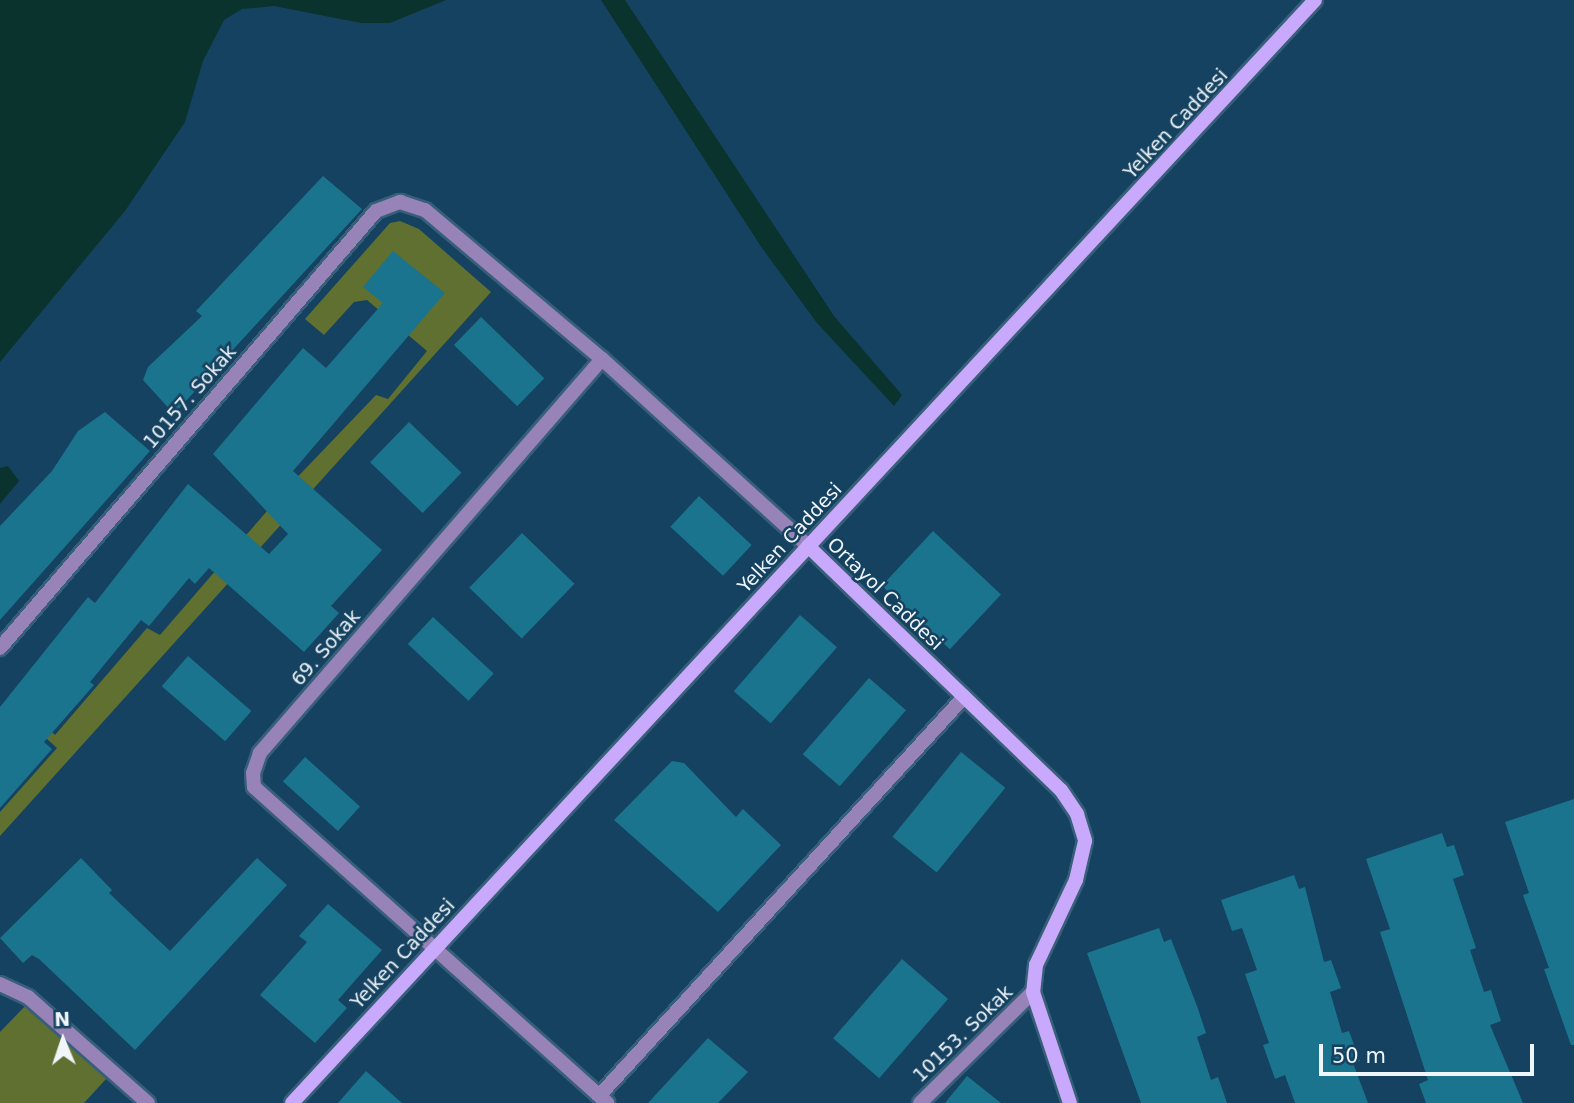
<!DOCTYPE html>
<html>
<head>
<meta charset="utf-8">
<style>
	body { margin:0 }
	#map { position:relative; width:1574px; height:1103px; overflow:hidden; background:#154260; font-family:"DejaVu Sans",sans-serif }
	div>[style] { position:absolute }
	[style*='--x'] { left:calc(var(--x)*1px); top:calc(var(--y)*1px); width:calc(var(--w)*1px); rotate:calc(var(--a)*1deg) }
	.green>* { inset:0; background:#5f7031 }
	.water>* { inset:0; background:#0a332e }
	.building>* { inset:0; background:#1a748d; transform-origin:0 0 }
	.roads { filter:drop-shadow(2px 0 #385f79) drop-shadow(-2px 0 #385f79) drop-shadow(0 2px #385f79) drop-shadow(0 -2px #385f79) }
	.street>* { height:14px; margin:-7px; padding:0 7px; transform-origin:7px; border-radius:7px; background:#9783b7 }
	.secondary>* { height:14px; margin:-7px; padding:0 7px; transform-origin:7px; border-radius:7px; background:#c9a9fb }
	span { translate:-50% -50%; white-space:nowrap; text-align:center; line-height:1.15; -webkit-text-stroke:5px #154260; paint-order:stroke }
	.street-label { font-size:19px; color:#f0f5fa }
	.north { position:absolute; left:28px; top:1005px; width:70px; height:70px; -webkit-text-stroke:5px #154260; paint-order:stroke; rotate:358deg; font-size:19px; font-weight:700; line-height:28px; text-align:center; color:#f0f5fa }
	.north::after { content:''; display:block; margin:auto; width:24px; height:32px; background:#f0f5fa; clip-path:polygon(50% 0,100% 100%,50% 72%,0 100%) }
	.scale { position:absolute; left:1319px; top:1044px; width:215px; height:32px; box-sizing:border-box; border:4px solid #f0f5fa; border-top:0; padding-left:9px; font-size:21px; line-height:24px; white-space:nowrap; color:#f0f5fa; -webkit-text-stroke:5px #154260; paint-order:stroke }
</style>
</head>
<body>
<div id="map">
	<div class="green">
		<div style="clip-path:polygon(400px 221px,419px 229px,491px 292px,0 836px,0 812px,57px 748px,6px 702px,11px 693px,55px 735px,147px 628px,160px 635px,286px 489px,376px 395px,388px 399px,427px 351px,367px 300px,354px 302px,324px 335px,305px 319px,390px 223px)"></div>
		<div style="clip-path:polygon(28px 1003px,107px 1078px,84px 1103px,0 1103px,0 1032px)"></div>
	</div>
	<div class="water">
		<div style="clip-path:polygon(0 0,446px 0,390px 23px,361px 23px,274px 6px,242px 9px,224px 20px,203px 61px,185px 122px,125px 211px,0 362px)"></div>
		<div style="clip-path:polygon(601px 0,625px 0,834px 316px,902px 395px,894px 406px,817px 323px,762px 248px)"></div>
		<div style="clip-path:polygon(8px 466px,19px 481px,0 504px,0 468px)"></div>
	</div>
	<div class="building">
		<div style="clip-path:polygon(323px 176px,362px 209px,174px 414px,143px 380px,148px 367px,202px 316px,196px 311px)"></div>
		<div style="clip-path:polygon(393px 251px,445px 293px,293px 471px,382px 550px,331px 606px,339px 613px,304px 652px,209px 568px,195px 584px,189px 578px,149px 626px,141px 620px,90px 682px,94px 685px,44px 742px,52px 749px,0 808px,0 707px,88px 597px,95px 603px,188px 484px,269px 554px,288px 534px,213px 454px,303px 348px,326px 368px,383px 303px,363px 287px)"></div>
		<div style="left:481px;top:317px;width:88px;height:39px;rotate:44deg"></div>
		<div style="clip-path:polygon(105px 412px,150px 451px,0 620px,0 526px,52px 471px,78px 431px)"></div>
		<div style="left:409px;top:422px;width:73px;height:56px;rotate:44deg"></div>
		<div style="left:699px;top:496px;width:72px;height:42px;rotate:43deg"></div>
		<div style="left:933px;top:531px;width:93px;height:75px;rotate:43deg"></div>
		<div style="left:522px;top:533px;width:73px;height:76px;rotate:44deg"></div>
		<div style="left:800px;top:615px;width:49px;height:101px;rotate:41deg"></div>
		<div style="left:433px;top:617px;width:83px;height:37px;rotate:43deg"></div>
		<div style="left:188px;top:656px;width:84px;height:40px;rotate:41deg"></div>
		<div style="left:869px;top:678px;width:49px;height:101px;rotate:41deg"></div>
		<div style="left:961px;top:752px;width:57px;height:109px;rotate:39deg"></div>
		<div style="left:305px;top:757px;width:74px;height:33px;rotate:42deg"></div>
		<div style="clip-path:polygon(672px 761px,684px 763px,736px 817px,743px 809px,781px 845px,718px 912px,614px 820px)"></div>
		<div style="clip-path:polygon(1574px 799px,1574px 1045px,1571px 1045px,1544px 969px,1549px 968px,1523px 895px,1529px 893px,1505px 822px)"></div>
		<div style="clip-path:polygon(1442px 833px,1447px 847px,1454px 845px,1464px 875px,1453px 879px,1476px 948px,1470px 950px,1484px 992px,1491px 990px,1501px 1021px,1490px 1025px,1523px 1103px,1426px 1103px,1419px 1084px,1428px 1080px,1380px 932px,1390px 929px,1366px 859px)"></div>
		<div style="clip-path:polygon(81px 858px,112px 890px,109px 893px,170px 951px,257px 858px,287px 885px,135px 1050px,39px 959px,32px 955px,23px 963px,0 938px)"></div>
		<div style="clip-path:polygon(1294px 875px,1299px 889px,1305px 887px,1324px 962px,1331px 960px,1341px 988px,1330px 992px,1342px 1033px,1349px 1031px,1360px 1061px,1353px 1063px,1368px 1103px,1295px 1103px,1285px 1075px,1275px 1079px,1263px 1045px,1269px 1043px,1245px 974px,1257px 970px,1242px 928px,1232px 931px,1221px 900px)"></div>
		<div style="clip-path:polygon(328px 904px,382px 950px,338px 1000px,347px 1008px,315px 1043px,260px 995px,307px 942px,299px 936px)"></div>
		<div style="clip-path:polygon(1159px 928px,1164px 942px,1171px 939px,1197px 1006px,1206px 1033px,1197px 1037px,1211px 1080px,1218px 1077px,1227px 1103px,1141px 1103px,1087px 953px)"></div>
		<div style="left:902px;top:959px;width:61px;height:105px;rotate:41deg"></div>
		<div style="clip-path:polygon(708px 1038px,748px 1072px,718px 1103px,648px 1103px)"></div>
		<div style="clip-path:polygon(366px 1071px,402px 1103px,338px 1103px)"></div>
		<div style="clip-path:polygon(967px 1076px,1001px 1103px,945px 1103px)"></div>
	</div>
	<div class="roads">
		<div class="street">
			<div style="--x:602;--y:359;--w:522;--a:130.96"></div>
			<div style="--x:260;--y:753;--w:21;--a:109"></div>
			<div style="--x:253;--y:773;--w:14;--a:86"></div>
			<div style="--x:254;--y:787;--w:474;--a:41.8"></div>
			<div style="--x:0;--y:648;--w:576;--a:-49.29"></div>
			<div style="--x:376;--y:211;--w:26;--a:-21"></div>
			<div style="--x:400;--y:202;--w:26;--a:18"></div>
			<div style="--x:425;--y:210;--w:231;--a:40.1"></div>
			<div style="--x:602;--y:359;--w:278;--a:42.2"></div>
			<div style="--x:0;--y:984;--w:31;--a:25"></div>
			<div style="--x:28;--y:997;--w:160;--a:41.5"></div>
			<div style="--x:599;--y:1096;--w:541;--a:-47.55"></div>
			<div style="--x:920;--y:1103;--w:158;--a:-44.5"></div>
		</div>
		<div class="secondary">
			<div style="--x:808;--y:546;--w:351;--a:44"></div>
			<div style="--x:1061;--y:790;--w:29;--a:56"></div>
			<div style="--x:1077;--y:814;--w:28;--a:73"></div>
			<div style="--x:1085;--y:841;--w:40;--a:103"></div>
			<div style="--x:1076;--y:880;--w:94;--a:115.2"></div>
			<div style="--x:1036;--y:965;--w:27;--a:96"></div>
			<div style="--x:1033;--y:992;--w:117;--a:71.6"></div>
			<div style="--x:292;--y:1103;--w:1504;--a:-47.15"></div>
		</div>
	</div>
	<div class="street-label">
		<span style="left:1176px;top:124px;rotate:-47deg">Yelken Caddesi</span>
		<span style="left:190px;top:397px;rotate:-49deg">10157. Sokak</span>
		<span style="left:790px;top:538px;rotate:-47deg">Yelken Caddesi</span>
		<span style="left:885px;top:594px;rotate:44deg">Ortayol Caddesi</span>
		<span style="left:326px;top:648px;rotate:-49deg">69. Sokak</span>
		<span style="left:403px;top:954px;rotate:-47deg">Yelken Caddesi</span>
		<span style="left:963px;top:1034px;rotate:-44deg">10153. Sokak</span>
	</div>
	<div class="north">N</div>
	<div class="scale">50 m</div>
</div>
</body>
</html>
